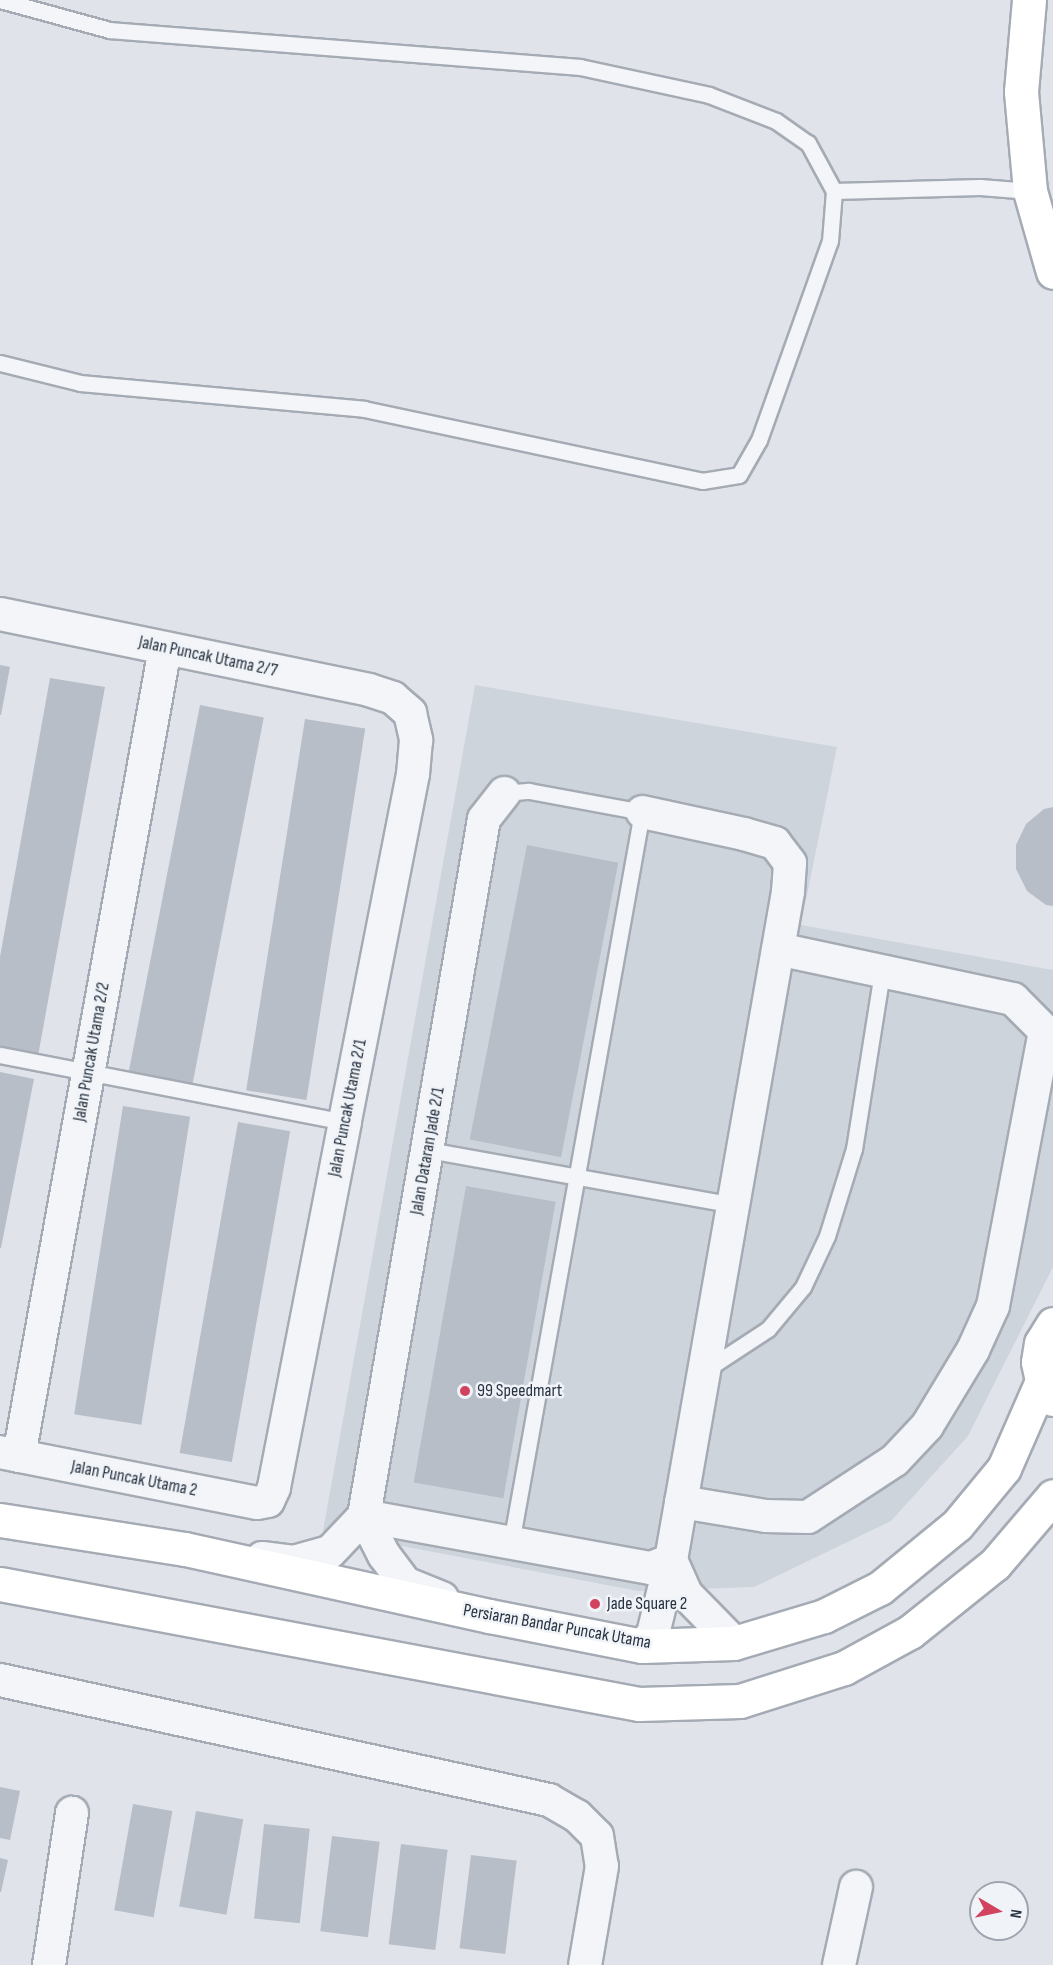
<!DOCTYPE html>
<html>
<head>
<meta charset="utf-8">
<style>
	body { margin:0 }
	#map { position:relative; width:1053px; height:1965px; overflow:hidden; background:#e0e4ea; font-family:"Sofia Sans Condensed",sans-serif }
	div>[style] { position:absolute }
	[style*='--x'] { left:calc(var(--x)*1px); top:calc(var(--y)*1px); width:calc(var(--w)*1px); rotate:calc(var(--a)*1deg) }
	.built>* { inset:0; background:#ced4dc }
	.building>* { inset:0; background:#b7bec7; transform-origin:0 0 }
	.roads { filter:drop-shadow(2px 0 #a5abb4) drop-shadow(-2px 0 #a5abb4) drop-shadow(0 2px #a5abb4) drop-shadow(0 -2px #a5abb4) }
	.lane>* { height:15px; margin:-7.5px; padding:0 7.5px; transform-origin:7.5px; border-radius:7.5px; background:#f3f5f8 }
	.street>* { height:32px; margin:-16px; padding:0 16px; transform-origin:16px; border-radius:16px; background:#f3f5f8 }
	.secondary>* { height:33px; margin:-16.5px; padding:0 16.5px; transform-origin:16.5px; border-radius:16.5px; background:#fff }
	.dots>* { width:16px; height:16px; translate:-50% -50%; box-sizing:border-box; border:3px solid #f0f3f7; border-radius:50% }
	span { translate:-50% -50%; white-space:nowrap; text-align:center; line-height:1.15; -webkit-text-stroke:5px #f0f3f7; paint-order:stroke }
	.street-label { font-size:18px; color:#283342 }
	.poi-label { font-size:18px; color:#283342 }
	.left { translate:0 -50%; text-align:left }
	.north { position:absolute; left:969px; top:1881px; width:60px; height:60px; box-sizing:border-box; background:#f0f3f7; border:2px solid #a0a6af; border-radius:50%; rotate:99deg; font-size:16px; font-weight:700; line-height:24px; text-align:center; color:#283342 }
	.north::after { content:''; display:block; margin:auto; width:21px; height:27px; background:#d1435f; clip-path:polygon(50% 0,100% 100%,50% 72%,0 100%) }
</style>
</head>
<body>
<div id="map">
	<div class="built">
		<div style="clip-path:polygon(475px 685px,837px 747px,801px 925px,1053px 970px,1053px 1267px,968px 1436px,891px 1521px,754px 1587px,638px 1591px,323px 1531px)"></div>
	</div>
	<div class="building">
		<div style="clip-path:polygon(0 665px,10px 667px,1px 715px,0 715px)"></div>
		<div style="clip-path:polygon(50px 678px,105px 687px,38px 1056px,0 1049px,0 957px)"></div>
		<div style="left:200px;top:705px;width:65px;height:373px;rotate:11deg"></div>
		<div style="left:305px;top:719px;width:61px;height:376px;rotate:9deg"></div>
		<div style="clip-path:polygon(1053px 807px,1053px 906px,1046px 905px,1027px 891px,1016px 869px,1016px 845px,1026px 824px,1044px 809px)"></div>
		<div style="left:527px;top:845px;width:93px;height:300px;rotate:11deg"></div>
		<div style="clip-path:polygon(0 1072px,34px 1079px,1px 1248px,0 1248px)"></div>
		<div style="left:123px;top:1106px;width:68px;height:312px;rotate:9deg"></div>
		<div style="left:238px;top:1122px;width:53px;height:336px;rotate:10deg"></div>
		<div style="left:466px;top:1186px;width:91px;height:301px;rotate:10deg"></div>
		<div style="clip-path:polygon(0 1787px,20px 1791px,10px 1840px,0 1838px)"></div>
		<div style="left:133px;top:1804px;width:40px;height:108px;rotate:10deg"></div>
		<div style="left:196px;top:1811px;width:48px;height:97px;rotate:10deg"></div>
		<div style="left:264px;top:1824px;width:46px;height:95px;rotate:6deg"></div>
		<div style="left:332px;top:1836px;width:48px;height:96px;rotate:7deg"></div>
		<div style="left:401px;top:1844px;width:47px;height:101px;rotate:7deg"></div>
		<div style="left:471px;top:1855px;width:46px;height:94px;rotate:7deg"></div>
		<div style="clip-path:polygon(0 1858px,8px 1860px,1px 1892px,0 1892px)"></div>
	</div>
	<div class="roads">
		<div class="lane">
			<div style="--x:0;--y:0;--w:114;--a:15.3"></div>
			<div style="--x:110;--y:30;--w:471;--a:4.5"></div>
			<div style="--x:580;--y:67;--w:132;--a:12.2"></div>
			<div style="--x:709;--y:95;--w:72;--a:21.2"></div>
			<div style="--x:776;--y:121;--w:39;--a:35"></div>
			<div style="--x:808;--y:143;--w:55;--a:61.6"></div>
			<div style="--x:834;--y:191;--w:146;--a:-1.6"></div>
			<div style="--x:980;--y:187;--w:50;--a:4.6"></div>
			<div style="--x:0;--y:363;--w:82;--a:14"></div>
			<div style="--x:80;--y:383;--w:285;--a:5.2"></div>
			<div style="--x:364;--y:409;--w:346;--a:12"></div>
			<div style="--x:702;--y:481;--w:37;--a:-9"></div>
			<div style="--x:739;--y:475;--w:40;--a:-60.3"></div>
			<div style="--x:759;--y:440;--w:211;--a:-70.4"></div>
			<div style="--x:830;--y:241;--w:50;--a:-85.4"></div>
			<div style="--x:504;--y:793;--w:25;--a:-5"></div>
			<div style="--x:529;--y:791;--w:115;--a:10.5"></div>
			<div style="--x:642;--y:812;--w:743;--a:100.16"></div>
			<div style="--x:0;--y:1055;--w:351;--a:11"></div>
			<div style="--x:428;--y:1150;--w:310;--a:10.2"></div>
			<div style="--x:707;--y:1369;--w:73;--a:-33.3"></div>
			<div style="--x:768;--y:1329;--w:55;--a:-50.2"></div>
			<div style="--x:803;--y:1287;--w:56;--a:-64.8"></div>
			<div style="--x:827;--y:1236;--w:91;--a:-72.8"></div>
			<div style="--x:854;--y:1149;--w:179;--a:-81"></div>
		</div>
		<div class="street">
			<div style="--x:0;--y:614;--w:377;--a:11.6"></div>
			<div style="--x:369;--y:690;--w:25;--a:18"></div>
			<div style="--x:393;--y:698;--w:23;--a:41"></div>
			<div style="--x:410;--y:713;--w:28;--a:77"></div>
			<div style="--x:416;--y:740;--w:34;--a:95"></div>
			<div style="--x:413;--y:774;--w:355;--a:101.1"></div>
			<div style="--x:345;--y:1122;--w:373;--a:101"></div>
			<div style="--x:274;--y:1488;--w:14;--a:115"></div>
			<div style="--x:268;--y:1501;--w:11;--a:170"></div>
			<div style="--x:257;--y:1503;--w:262;--a:-168.8"></div>
			<div style="--x:19;--y:1456;--w:820;--a:-79.75"></div>
			<div style="--x:681;--y:1502;--w:86;--a:9.4"></div>
			<div style="--x:766;--y:1516;--w:42;--a:1.4"></div>
			<div style="--x:808;--y:1517;--w:104;--a:-33.2"></div>
			<div style="--x:895;--y:1460;--w:47;--a:-46.7"></div>
			<div style="--x:927;--y:1426;--w:89;--a:-58.8"></div>
			<div style="--x:973;--y:1350;--w:48;--a:-65.6"></div>
			<div style="--x:993;--y:1306;--w:280;--a:-79.3"></div>
			<div style="--x:1045;--y:1031;--w:45;--a:-135"></div>
			<div style="--x:1013;--y:999;--w:240;--a:-168"></div>
			<div style="--x:364;--y:1516;--w:707;--a:-80.23"></div>
			<div style="--x:484;--y:819;--w:33;--a:-52"></div>
			<div style="--x:364;--y:1516;--w:292;--a:10.3"></div>
			<div style="--x:651;--y:1568;--w:22;--a:-22"></div>
			<div style="--x:364;--y:1516;--w:44;--a:62.9"></div>
			<div style="--x:384;--y:1555;--w:35;--a:53"></div>
			<div style="--x:405;--y:1583;--w:40;--a:22"></div>
			<div style="--x:262;--y:1558;--w:32;--a:7"></div>
			<div style="--x:294;--y:1562;--w:37;--a:-16"></div>
			<div style="--x:330;--y:1552;--w:50;--a:-46.6"></div>
			<div style="--x:671;--y:1560;--w:37;--a:66"></div>
			<div style="--x:686;--y:1594;--w:69;--a:45.6"></div>
			<div style="--x:642;--y:1646;--w:16;--a:-47"></div>
			<div style="--x:653;--y:1634;--w:76;--a:-76.3"></div>
			<div style="--x:671;--y:1560;--w:678;--a:-80.07"></div>
			<div style="--x:788;--y:892;--w:29;--a:-86"></div>
			<div style="--x:790;--y:863;--w:25;--a:-127"></div>
			<div style="--x:775;--y:843;--w:32;--a:-164"></div>
			<div style="--x:744;--y:834;--w:104;--a:-167.8"></div>
			<div style="--x:0;--y:1680;--w:562;--a:12.33"></div>
			<div style="--x:549;--y:1800;--w:32;--a:30"></div>
			<div style="--x:577;--y:1816;--w:28;--a:45"></div>
			<div style="--x:597;--y:1836;--w:30;--a:81"></div>
			<div style="--x:602;--y:1866;--w:100;--a:99.7"></div>
			<div style="--x:49;--y:1965;--w:154;--a:-81.4"></div>
			<div style="--x:839;--y:1965;--w:80;--a:-77.7"></div>
		</div>
		<div class="secondary">
			<div style="--x:1029;--y:0;--w:92;--a:95"></div>
			<div style="--x:1021;--y:92;--w:99;--a:84.8"></div>
			<div style="--x:1030;--y:191;--w:84;--a:74.1"></div>
			<div style="--x:1053;--y:1324;--w:22;--a:122"></div>
			<div style="--x:1041;--y:1343;--w:19;--a:99"></div>
			<div style="--x:1038;--y:1362;--w:19;--a:78"></div>
			<div style="--x:1042;--y:1381;--w:21;--a:59"></div>
			<div style="--x:0;--y:1520;--w:187;--a:8.9"></div>
			<div style="--x:185;--y:1549;--w:311;--a:12.4"></div>
			<div style="--x:489;--y:1616;--w:156;--a:11.1"></div>
			<div style="--x:642;--y:1646;--w:92;--a:-1.9"></div>
			<div style="--x:734;--y:1643;--w:94;--a:-16.7"></div>
			<div style="--x:824;--y:1616;--w:63;--a:-26.6"></div>
			<div style="--x:880;--y:1588;--w:99;--a:-39.3"></div>
			<div style="--x:957;--y:1525;--w:74;--a:-50.5"></div>
			<div style="--x:1004;--y:1468;--w:95;--a:-66.4"></div>
			<div style="--x:0;--y:1584;--w:650;--a:10.64"></div>
			<div style="--x:639;--y:1704;--w:101;--a:-1.7"></div>
			<div style="--x:740;--y:1701;--w:109;--a:-17.6"></div>
			<div style="--x:844;--y:1668;--w:75;--a:-28.6"></div>
			<div style="--x:910;--y:1632;--w:109;--a:-38.7"></div>
			<div style="--x:995;--y:1564;--w:89;--a:-49.5"></div>
		</div>
	</div>
	<div class="dots">
		<div style="left:465px;top:1391px;background:#d1435f"></div>
		<div style="left:595px;top:1604px;background:#d1435f"></div>
	</div>
	<div class="street-label">
		<span style="left:208px;top:657px;rotate:12deg">Jalan Puncak Utama 2/7</span>
		<span style="left:92px;top:1052px;rotate:-80deg">Jalan Puncak Utama 2/2</span>
		<span style="left:348px;top:1108px;rotate:-79deg">Jalan Puncak Utama 2/1</span>
		<span style="left:428px;top:1151px;rotate:-80deg">Jalan Dataran Jade 2/1</span>
		<span style="left:134px;top:1479px;rotate:11deg">Jalan Puncak Utama 2</span>
		<span style="left:557px;top:1627px;rotate:10deg">Persiaran Bandar Puncak Utama</span>
	</div>
	<div class="poi-label">
		<span class="left" style="left:477px;top:1391px">99 Speedmart</span>
		<span class="left" style="left:607px;top:1604px">Jade Square 2</span>
	</div>
	<div class="north">N</div>
</div>
</body>
</html>
